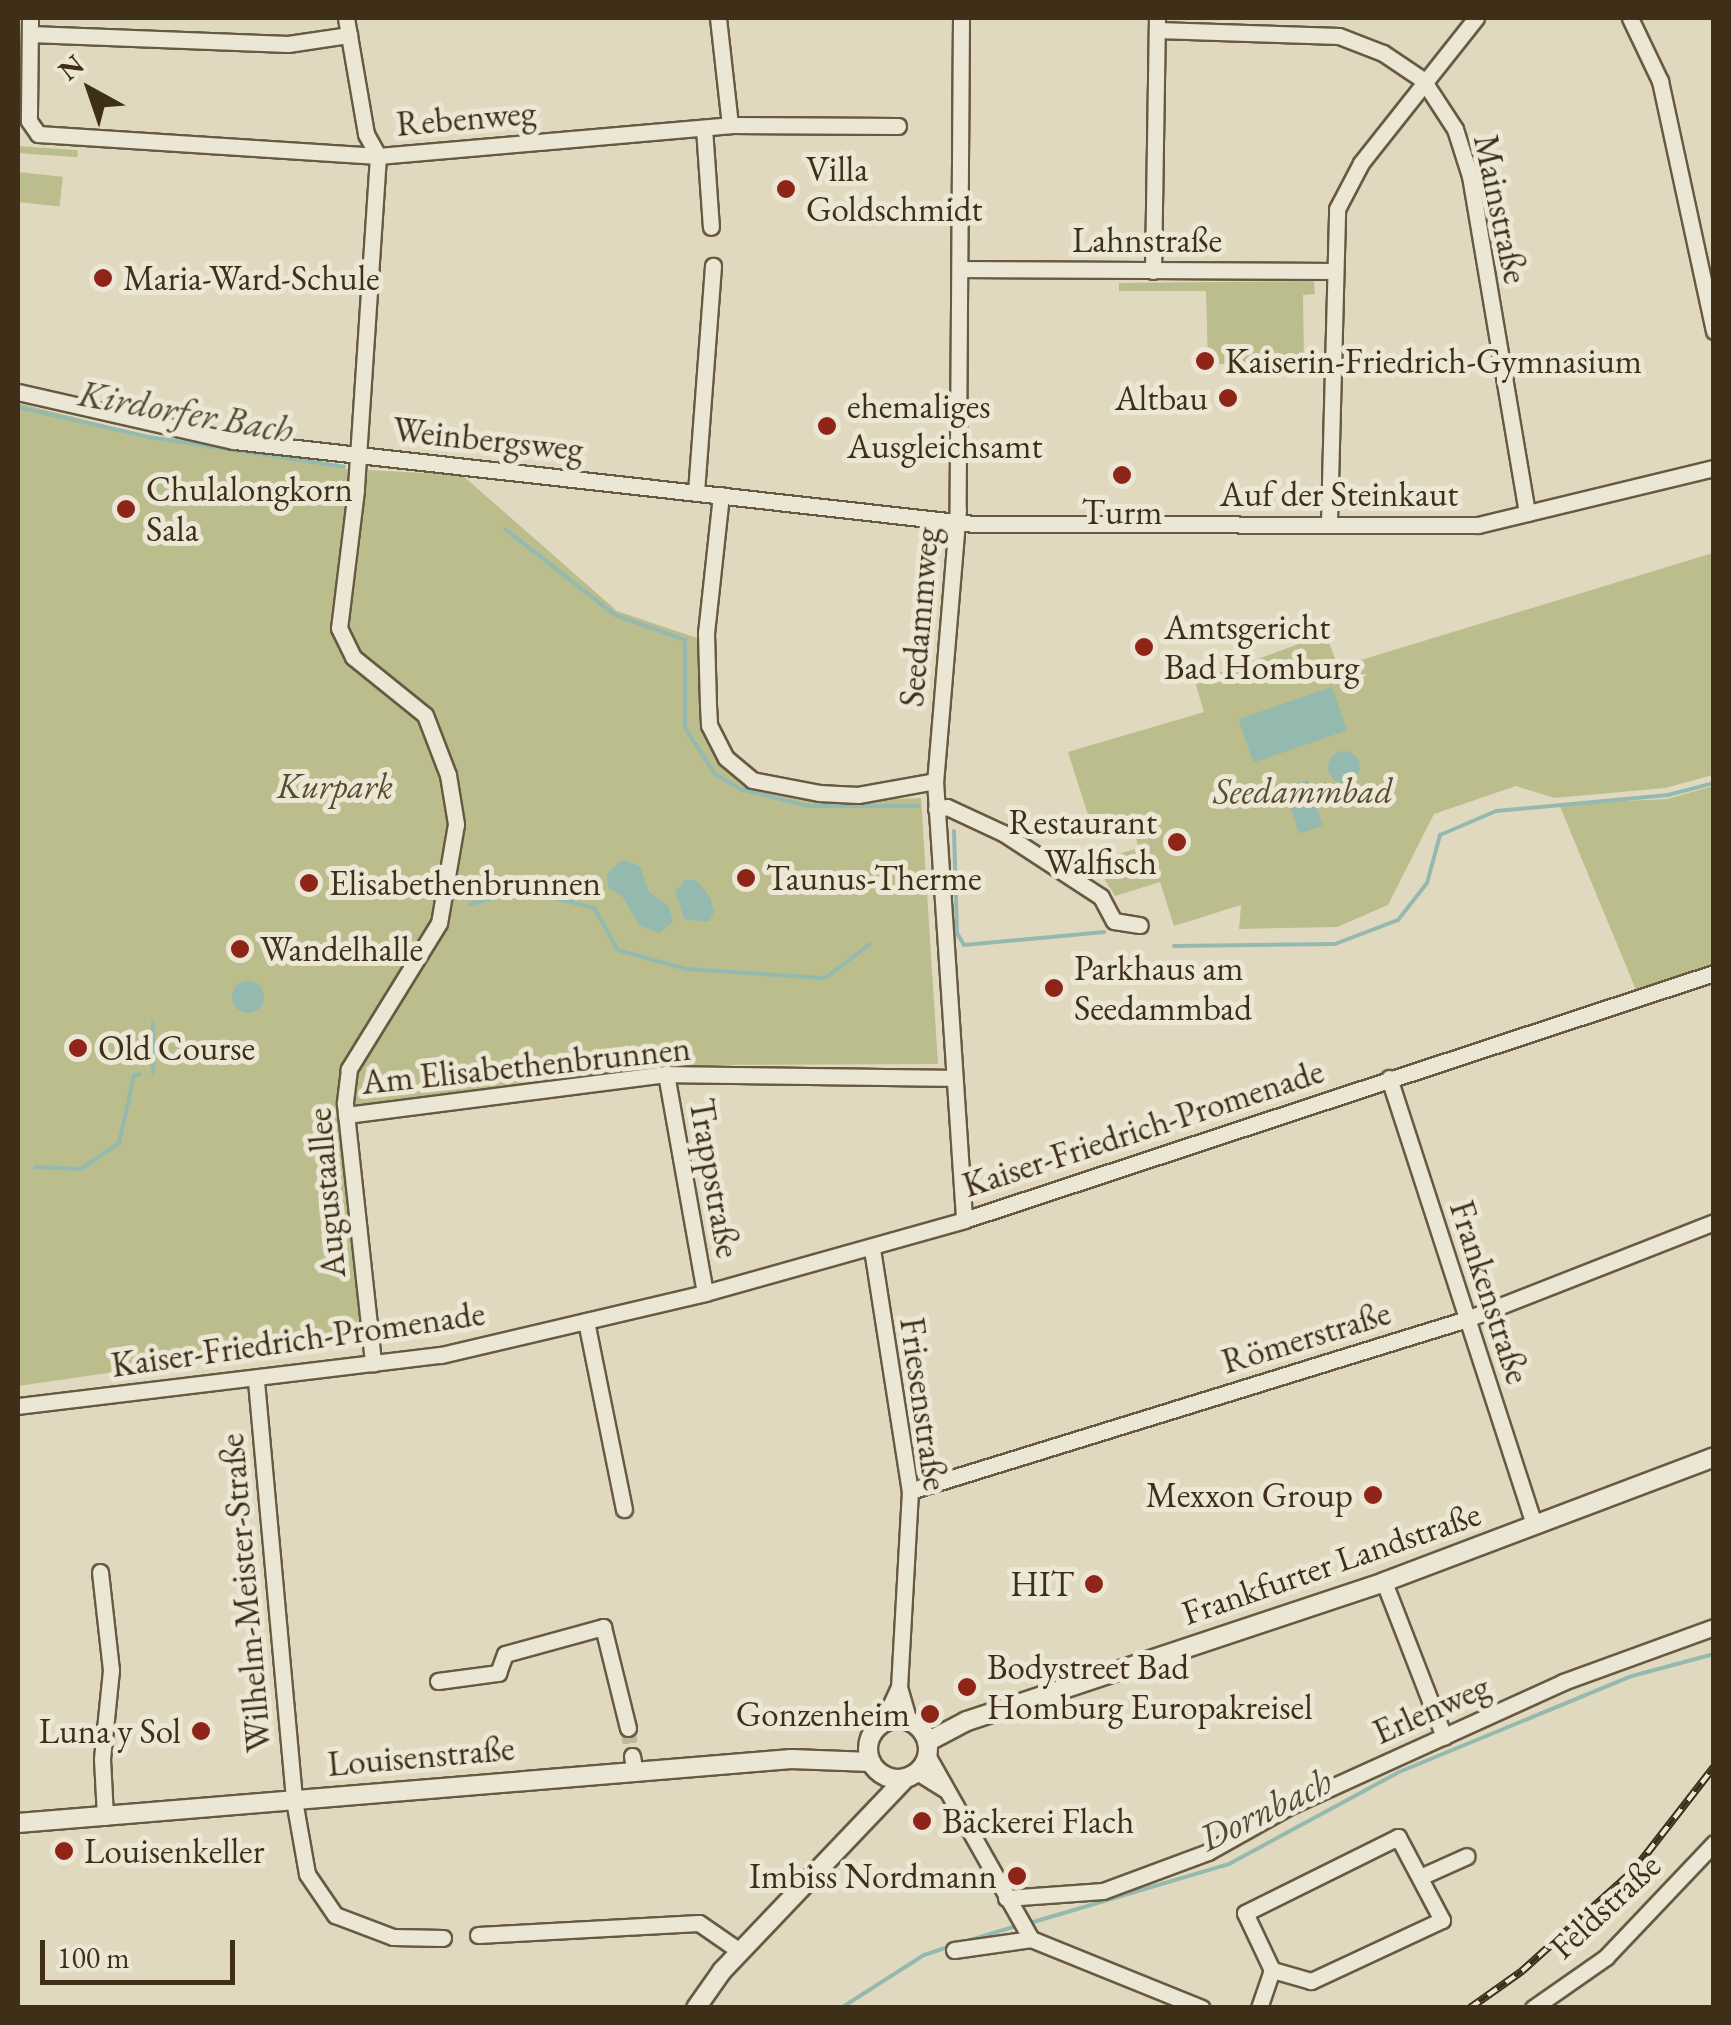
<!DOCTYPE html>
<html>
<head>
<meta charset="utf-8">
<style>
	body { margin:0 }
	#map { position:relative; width:1731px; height:2025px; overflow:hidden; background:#e1d9bf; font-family:"EB Garamond",serif }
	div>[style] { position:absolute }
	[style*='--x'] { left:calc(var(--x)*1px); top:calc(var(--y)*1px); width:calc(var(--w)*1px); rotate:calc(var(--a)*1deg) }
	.green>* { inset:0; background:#bbbd8c; transform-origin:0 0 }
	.water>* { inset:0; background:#94bab0; transform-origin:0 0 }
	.round { border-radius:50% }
	.stream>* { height:4px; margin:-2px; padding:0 2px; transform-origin:2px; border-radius:2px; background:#94bab0 }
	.minor-tunnel>* { height:15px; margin-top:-7.5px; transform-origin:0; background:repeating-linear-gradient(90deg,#c1b79e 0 15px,transparent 0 23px) }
	.roads { filter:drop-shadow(2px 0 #685a42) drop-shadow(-2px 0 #685a42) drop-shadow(0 2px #685a42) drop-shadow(0 -2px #685a42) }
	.minor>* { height:15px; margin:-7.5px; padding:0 7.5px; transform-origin:7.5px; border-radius:7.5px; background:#ece6d5 }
	.tertiary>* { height:18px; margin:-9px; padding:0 9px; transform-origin:9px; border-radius:9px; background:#ece6d5 }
	.tertiary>.ring { margin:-9px; padding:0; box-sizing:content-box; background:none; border:18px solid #ece6d5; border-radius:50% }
	.rail>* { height:8px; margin-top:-4px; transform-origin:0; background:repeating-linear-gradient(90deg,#ece6d5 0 11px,#3f2f19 0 22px); box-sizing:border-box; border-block:2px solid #3f2f19 }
	.dots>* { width:28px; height:28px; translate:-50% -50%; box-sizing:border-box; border:5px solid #ece6d5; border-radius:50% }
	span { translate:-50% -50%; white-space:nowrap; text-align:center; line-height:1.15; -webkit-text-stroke:10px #ece6d5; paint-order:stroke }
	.street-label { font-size:35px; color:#3f2f19 }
	.poi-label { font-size:35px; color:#3f2f19 }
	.left { translate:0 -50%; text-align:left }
	.right { translate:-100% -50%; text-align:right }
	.park-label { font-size:35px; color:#584b30; font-style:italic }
	.water-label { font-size:38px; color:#504b37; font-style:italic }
	.frame { position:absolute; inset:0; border:20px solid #3f2f19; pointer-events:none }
	.north { position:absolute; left:40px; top:40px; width:100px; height:100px; -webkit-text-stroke:8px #ece6d5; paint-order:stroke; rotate:320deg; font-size:28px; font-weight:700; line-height:40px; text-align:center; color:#3f2f19 }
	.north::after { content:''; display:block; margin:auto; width:35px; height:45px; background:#3f2f19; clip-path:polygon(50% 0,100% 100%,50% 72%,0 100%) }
	.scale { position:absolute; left:40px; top:1940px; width:195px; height:45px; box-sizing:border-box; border:5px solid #3f2f19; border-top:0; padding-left:12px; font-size:30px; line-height:35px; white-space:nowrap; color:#3f2f19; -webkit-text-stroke:8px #ece6d5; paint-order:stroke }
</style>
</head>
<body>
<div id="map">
	<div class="green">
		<div style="left:18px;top:146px;width:60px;height:7px;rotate:4deg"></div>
		<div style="left:18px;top:172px;width:45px;height:30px;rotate:6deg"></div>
		<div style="clip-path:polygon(1314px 281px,1315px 294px,1303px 295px,1304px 363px,1208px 364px,1206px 291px,1119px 291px,1119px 283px)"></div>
		<div style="clip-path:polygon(18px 403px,153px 437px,348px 469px,462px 475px,617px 611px,700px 639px,703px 726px,721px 763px,737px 776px,762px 790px,831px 801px,921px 798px,938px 1064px,662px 1065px,339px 1107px,363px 1336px,18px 1386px)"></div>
		<div style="clip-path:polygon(1713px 553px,1713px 775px,1665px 788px,1554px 798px,1516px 786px,1434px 814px,1388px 905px,1337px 927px,1239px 929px,1241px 905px,1174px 926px,1160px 882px,1115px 896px,1105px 880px,1098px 860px,1139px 848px,1131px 825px,1095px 837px,1068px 752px,1204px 712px,1195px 682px,1326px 634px,1338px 667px)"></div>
		<div style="clip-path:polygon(1713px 786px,1713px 967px,1636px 990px,1559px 804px,1667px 799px)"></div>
	</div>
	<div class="water">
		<div style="left:1332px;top:687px;width:46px;height:99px;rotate:71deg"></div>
		<div class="round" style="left:1328px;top:751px;width:32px;height:32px"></div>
		<div style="left:1308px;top:780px;width:48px;height:25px;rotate:72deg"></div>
		<div style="clip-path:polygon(623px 860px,640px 866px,648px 891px,669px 906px,673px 922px,659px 933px,639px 925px,622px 896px,608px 888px,607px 873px)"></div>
		<div style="clip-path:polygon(685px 880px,696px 880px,710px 897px,714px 912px,709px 922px,684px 919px,675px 892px)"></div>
		<div class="round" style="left:232px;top:981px;width:32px;height:32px"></div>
	</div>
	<div class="stream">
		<div style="--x:18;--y:407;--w:134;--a:12.9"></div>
		<div style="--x:149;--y:437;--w:197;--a:8.7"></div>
		<div style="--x:505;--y:529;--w:140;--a:38"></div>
		<div style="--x:615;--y:615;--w:74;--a:19.7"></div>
		<div style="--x:685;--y:640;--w:88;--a:90"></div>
		<div style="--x:685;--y:728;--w:55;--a:56.9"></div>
		<div style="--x:715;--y:774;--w:29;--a:31"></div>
		<div style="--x:740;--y:789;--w:70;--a:14"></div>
		<div style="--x:808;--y:806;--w:110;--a:0"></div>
		<div style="--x:954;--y:831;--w:102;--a:88.3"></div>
		<div style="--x:957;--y:933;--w:14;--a:60"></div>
		<div style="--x:964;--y:945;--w:141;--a:-5.3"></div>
		<div style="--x:470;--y:904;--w:54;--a:-15.1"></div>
		<div style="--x:522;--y:890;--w:74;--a:14"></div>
		<div style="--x:594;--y:908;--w:48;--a:60.3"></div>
		<div style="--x:618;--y:950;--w:71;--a:15.6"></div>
		<div style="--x:686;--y:969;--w:139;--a:3.7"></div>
		<div style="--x:825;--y:978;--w:56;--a:-37.1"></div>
		<div style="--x:1174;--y:946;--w:161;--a:-0.7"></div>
		<div style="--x:1335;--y:944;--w:67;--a:-20.9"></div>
		<div style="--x:1398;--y:920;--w:47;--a:-51.9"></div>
		<div style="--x:1427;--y:883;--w:50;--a:-74.8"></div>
		<div style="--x:1440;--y:835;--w:61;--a:-23.2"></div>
		<div style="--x:1496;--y:811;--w:173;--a:-5.3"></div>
		<div style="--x:1668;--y:795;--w:48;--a:-14.6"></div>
		<div style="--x:153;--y:1073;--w:51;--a:-90"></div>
		<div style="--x:35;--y:1167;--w:46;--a:2.5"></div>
		<div style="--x:81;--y:1169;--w:46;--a:-34.4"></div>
		<div style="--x:119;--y:1143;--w:69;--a:-77.4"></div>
		<div style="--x:134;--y:1076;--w:6;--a:-18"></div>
		<div style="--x:1030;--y:1923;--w:208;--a:-16.5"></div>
		<div style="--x:1229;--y:1864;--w:193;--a:-28.4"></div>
		<div style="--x:1399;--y:1772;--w:252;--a:-22.4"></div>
		<div style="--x:1632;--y:1676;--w:85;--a:-15"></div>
		<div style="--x:967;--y:1941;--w:51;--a:-17"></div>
		<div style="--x:841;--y:2008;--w:98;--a:-32.6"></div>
		<div style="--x:924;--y:1955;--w:26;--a:-18"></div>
	</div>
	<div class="minor-tunnel">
		<div style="--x:628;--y:1728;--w:28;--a:82"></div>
	</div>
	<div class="roads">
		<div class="minor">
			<div style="--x:30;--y:18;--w:103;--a:90.6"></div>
			<div style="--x:29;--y:121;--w:16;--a:55"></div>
			<div style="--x:38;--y:134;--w:341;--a:3.7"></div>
			<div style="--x:378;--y:156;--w:353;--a:-5"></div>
			<div style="--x:730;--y:125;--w:168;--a:0.3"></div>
			<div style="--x:346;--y:18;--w:118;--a:80.2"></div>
			<div style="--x:366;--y:134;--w:25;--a:61"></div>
			<div style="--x:378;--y:156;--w:335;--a:93.8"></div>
			<div style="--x:356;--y:490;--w:139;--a:97"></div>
			<div style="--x:339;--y:628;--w:32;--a:64"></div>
			<div style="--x:353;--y:657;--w:92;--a:38.9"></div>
			<div style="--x:425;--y:715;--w:64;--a:69"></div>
			<div style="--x:448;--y:775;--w:50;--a:80.7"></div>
			<div style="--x:456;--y:824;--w:100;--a:99.7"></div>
			<div style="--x:439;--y:923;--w:172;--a:121.7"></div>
			<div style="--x:349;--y:1069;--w:35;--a:97"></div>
			<div style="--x:345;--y:1104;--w:261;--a:83.8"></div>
			<div style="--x:718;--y:18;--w:108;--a:83.6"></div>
			<div style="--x:961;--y:18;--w:491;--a:90.4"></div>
			<div style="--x:958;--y:509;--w:273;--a:94.8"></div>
			<div style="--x:935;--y:781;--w:440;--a:86.2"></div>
			<div style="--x:1630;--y:18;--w:70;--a:64.5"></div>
			<div style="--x:1660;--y:81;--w:256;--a:77.8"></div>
			<div style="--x:1157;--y:30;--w:182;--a:1.9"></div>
			<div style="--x:1339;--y:36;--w:47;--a:21.1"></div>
			<div style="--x:1383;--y:53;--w:48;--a:34"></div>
			<div style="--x:1423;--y:80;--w:59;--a:56.9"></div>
			<div style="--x:1455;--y:129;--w:49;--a:72.3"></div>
			<div style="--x:1470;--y:176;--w:342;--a:80.4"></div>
			<div style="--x:30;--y:34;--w:258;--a:2.2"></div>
			<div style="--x:288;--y:44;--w:62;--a:-8.4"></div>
			<div style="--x:704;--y:128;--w:99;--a:86"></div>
			<div style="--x:962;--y:269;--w:369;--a:0.3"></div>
			<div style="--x:1153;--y:271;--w:253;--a:-89.1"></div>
			<div style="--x:18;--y:392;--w:221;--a:12.8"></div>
			<div style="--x:234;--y:441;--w:745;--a:6.4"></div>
			<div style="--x:974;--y:524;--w:504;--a:0.11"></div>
			<div style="--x:1478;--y:525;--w:243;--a:-13.6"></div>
			<div style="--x:696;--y:492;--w:227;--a:-85.7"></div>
			<div style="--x:721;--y:495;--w:139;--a:96.2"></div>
			<div style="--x:706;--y:633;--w:72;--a:88.4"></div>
			<div style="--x:708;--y:705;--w:20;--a:87"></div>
			<div style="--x:709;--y:725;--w:37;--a:63"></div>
			<div style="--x:726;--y:758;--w:34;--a:40"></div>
			<div style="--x:752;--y:780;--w:68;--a:11"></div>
			<div style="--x:819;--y:793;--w:39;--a:3"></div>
			<div style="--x:858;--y:795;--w:78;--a:-10.3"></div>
			<div style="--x:1329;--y:521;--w:312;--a:-88.5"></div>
			<div style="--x:1337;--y:209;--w:52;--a:-62.4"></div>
			<div style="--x:1361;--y:163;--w:185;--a:-51.6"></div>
			<div style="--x:936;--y:809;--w:11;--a:-10"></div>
			<div style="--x:947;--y:807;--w:62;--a:24.9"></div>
			<div style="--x:1003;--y:833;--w:117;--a:33.1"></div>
			<div style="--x:1101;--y:897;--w:27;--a:62"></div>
			<div style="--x:1114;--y:921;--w:26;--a:9"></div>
			<div style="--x:666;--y:1074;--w:222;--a:79.9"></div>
			<div style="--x:1389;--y:1078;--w:470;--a:72"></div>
			<div style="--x:346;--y:1115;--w:323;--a:-7.3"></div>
			<div style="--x:666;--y:1074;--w:286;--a:0.8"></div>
			<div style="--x:872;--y:1249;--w:245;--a:81.1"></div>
			<div style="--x:910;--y:1491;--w:196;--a:93.2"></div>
			<div style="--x:899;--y:1687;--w:40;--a:115"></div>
			<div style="--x:586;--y:1321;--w:192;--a:78.6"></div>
			<div style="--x:256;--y:1381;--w:421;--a:84.8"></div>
			<div style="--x:294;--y:1800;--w:75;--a:80"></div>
			<div style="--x:307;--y:1874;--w:50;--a:55.7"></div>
			<div style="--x:335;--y:1915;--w:62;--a:20.8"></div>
			<div style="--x:393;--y:1937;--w:50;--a:1.1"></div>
			<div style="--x:18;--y:1406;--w:426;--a:-6.9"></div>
			<div style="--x:441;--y:1355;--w:271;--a:-13.2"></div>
			<div style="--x:705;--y:1293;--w:269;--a:-15.7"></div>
			<div style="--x:964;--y:1220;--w:790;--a:-18.23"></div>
			<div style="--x:910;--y:1491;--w:583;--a:-17.16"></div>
			<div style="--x:1467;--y:1319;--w:265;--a:-21.4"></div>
			<div style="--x:100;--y:1572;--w:99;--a:83.6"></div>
			<div style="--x:111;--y:1670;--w:89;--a:95.8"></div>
			<div style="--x:102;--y:1759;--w:58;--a:87"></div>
			<div style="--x:1384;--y:1582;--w:166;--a:68.8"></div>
			<div style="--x:438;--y:1681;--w:61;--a:-7.6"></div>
			<div style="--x:498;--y:1673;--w:20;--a:-70"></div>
			<div style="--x:505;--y:1654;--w:102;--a:-15.4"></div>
			<div style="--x:603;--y:1627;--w:104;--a:76.1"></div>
			<div style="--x:899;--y:1687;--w:35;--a:74"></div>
			<div style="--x:927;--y:1755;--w:211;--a:60.5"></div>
			<div style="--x:1031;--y:1939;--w:184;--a:22"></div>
			<div style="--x:632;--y:1756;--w:17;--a:80"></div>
			<div style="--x:917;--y:1772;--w:32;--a:32"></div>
			<div style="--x:1420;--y:1877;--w:51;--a:-24.1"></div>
			<div style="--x:1006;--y:1898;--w:97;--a:-4.1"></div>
			<div style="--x:1103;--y:1891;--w:112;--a:-20.4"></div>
			<div style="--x:1208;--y:1852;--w:94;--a:-29.3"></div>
			<div style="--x:1290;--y:1806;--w:300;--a:-24.4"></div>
			<div style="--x:1563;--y:1682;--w:161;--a:-20"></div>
			<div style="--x:478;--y:1935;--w:221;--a:-3.1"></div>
			<div style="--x:699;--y:1923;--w:51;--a:34.6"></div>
			<div style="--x:954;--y:1950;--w:78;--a:-8.1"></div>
			<div style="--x:1259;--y:2008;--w:40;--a:-71.1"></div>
			<div style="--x:1272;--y:1970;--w:63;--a:-115.3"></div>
			<div style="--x:1245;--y:1913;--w:171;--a:-26.4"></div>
			<div style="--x:1398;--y:1837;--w:94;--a:62.1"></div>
			<div style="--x:1442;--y:1920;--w:145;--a:155"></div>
			<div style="--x:1311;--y:1981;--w:41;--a:-164.2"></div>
			<div style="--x:1533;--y:2008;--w:89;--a:-34.9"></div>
			<div style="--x:1606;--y:1957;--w:157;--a:-46.5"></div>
		</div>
		<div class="tertiary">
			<div class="ring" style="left:868px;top:1719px;width:42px;height:42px"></div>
			<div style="--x:927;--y:1742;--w:45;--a:-27.7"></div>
			<div style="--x:967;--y:1721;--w:440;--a:-18.4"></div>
			<div style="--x:1384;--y:1582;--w:353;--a:-20.7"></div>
			<div style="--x:18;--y:1823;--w:776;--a:-4.73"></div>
			<div style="--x:791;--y:1759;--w:80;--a:2.1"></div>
			<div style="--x:696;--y:2008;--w:45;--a:-54.9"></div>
			<div style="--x:722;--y:1971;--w:267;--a:-46.4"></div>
		</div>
	</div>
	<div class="rail">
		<div style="--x:1470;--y:2008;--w:64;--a:-35.4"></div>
		<div style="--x:1522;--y:1971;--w:151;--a:-42"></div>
		<div style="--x:1634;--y:1870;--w:130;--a:-52.2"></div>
	</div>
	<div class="dots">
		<div style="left:786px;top:189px;background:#8f2418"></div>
		<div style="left:103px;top:278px;background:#8f2418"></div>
		<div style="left:1205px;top:361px;background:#8f2418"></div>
		<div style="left:1228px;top:398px;background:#8f2418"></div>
		<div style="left:827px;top:426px;background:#8f2418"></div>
		<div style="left:1122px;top:475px;background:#8f2418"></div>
		<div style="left:126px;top:509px;background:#8f2418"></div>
		<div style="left:1144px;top:647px;background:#8f2418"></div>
		<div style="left:1177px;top:842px;background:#8f2418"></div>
		<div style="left:746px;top:878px;background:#8f2418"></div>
		<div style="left:309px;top:883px;background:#8f2418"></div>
		<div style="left:240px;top:949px;background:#8f2418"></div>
		<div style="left:1054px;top:988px;background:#8f2418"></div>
		<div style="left:78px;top:1048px;background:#8f2418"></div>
		<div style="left:1373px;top:1495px;background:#8f2418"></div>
		<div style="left:1094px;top:1584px;background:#8f2418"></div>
		<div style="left:967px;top:1687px;background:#8f2418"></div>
		<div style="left:930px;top:1714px;background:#8f2418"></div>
		<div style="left:201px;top:1731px;background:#8f2418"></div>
		<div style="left:922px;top:1821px;background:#8f2418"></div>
		<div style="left:64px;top:1851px;background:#8f2418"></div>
		<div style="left:1017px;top:1876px;background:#8f2418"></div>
	</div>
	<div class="street-label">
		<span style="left:466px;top:118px;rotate:-5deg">Rebenweg</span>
		<span style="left:1501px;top:209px;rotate:78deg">Mainstraße</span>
		<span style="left:1147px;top:240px">Lahnstraße</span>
		<span style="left:488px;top:439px;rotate:6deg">Weinbergsweg</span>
		<span style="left:1339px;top:494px">Auf der Steinkaut</span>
		<span style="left:919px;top:617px;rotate:-85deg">Seedammweg</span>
		<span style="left:526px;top:1065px;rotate:-6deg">Am Elisabethenbrunnen</span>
		<span style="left:1143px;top:1128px;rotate:-18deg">Kaiser-Friedrich-Promenade</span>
		<span style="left:715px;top:1178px;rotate:80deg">Trappstraße</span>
		<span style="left:326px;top:1193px;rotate:-95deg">Augustaallee</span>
		<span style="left:1490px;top:1292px;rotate:72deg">Frankenstraße</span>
		<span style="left:1306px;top:1337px;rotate:-17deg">Römerstraße</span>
		<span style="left:298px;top:1339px;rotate:-8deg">Kaiser-Friedrich-Promenade</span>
		<span style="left:924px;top:1404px;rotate:82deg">Friesenstraße</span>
		<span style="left:1331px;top:1563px;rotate:-19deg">Frankfurter Landstraße</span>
		<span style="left:245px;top:1593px;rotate:-95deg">Wilhelm-Meister-Straße</span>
		<span style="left:1431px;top:1709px;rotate:-24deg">Erlenweg</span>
		<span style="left:421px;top:1756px;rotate:-5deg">Louisenstraße</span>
		<span style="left:1605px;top:1906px;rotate:-43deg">Feldstraße</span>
	</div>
	<div class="poi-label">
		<span class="left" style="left:806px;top:189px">Villa<br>Goldschmidt</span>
		<span class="left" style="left:123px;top:278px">Maria-Ward-Schule</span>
		<span class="left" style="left:1225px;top:361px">Kaiserin-Friedrich-Gymnasium</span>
		<span class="right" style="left:1208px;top:398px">Altbau</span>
		<span class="left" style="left:847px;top:426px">ehemaliges<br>Ausgleichsamt</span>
		<span class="left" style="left:146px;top:509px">Chulalongkorn<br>Sala</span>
		<span style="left:1122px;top:512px">Turm</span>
		<span class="left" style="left:1164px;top:647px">Amtsgericht<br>Bad Homburg</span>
		<span class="right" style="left:1157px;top:842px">Restaurant<br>Walfisch</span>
		<span class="left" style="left:766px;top:878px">Taunus-Therme</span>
		<span class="left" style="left:329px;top:883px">Elisabethenbrunnen</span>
		<span class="left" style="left:260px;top:949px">Wandelhalle</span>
		<span class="left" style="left:1074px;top:988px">Parkhaus am<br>Seedammbad</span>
		<span class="left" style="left:98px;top:1048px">Old Course</span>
		<span class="right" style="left:1353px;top:1495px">Mexxon Group</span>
		<span class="right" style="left:1074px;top:1584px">HIT</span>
		<span class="left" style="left:987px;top:1687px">Bodystreet Bad<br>Homburg Europakreisel</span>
		<span class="right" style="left:910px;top:1714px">Gonzenheim</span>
		<span class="right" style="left:181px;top:1731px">Luna y Sol</span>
		<span class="left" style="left:942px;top:1821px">Bäckerei Flach</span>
		<span class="left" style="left:84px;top:1851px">Louisenkeller</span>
		<span class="right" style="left:997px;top:1876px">Imbiss Nordmann</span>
	</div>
	<div class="park-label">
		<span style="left:335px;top:786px">Kurpark</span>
		<span style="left:1303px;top:791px">Seedammbad</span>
	</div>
	<div class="water-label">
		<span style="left:186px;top:411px;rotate:10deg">Kirdorfer Bach</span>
		<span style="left:1265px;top:1809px;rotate:-26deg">Dornbach</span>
	</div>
	<div class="frame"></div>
	<div class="north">N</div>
	<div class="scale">100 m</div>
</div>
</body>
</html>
